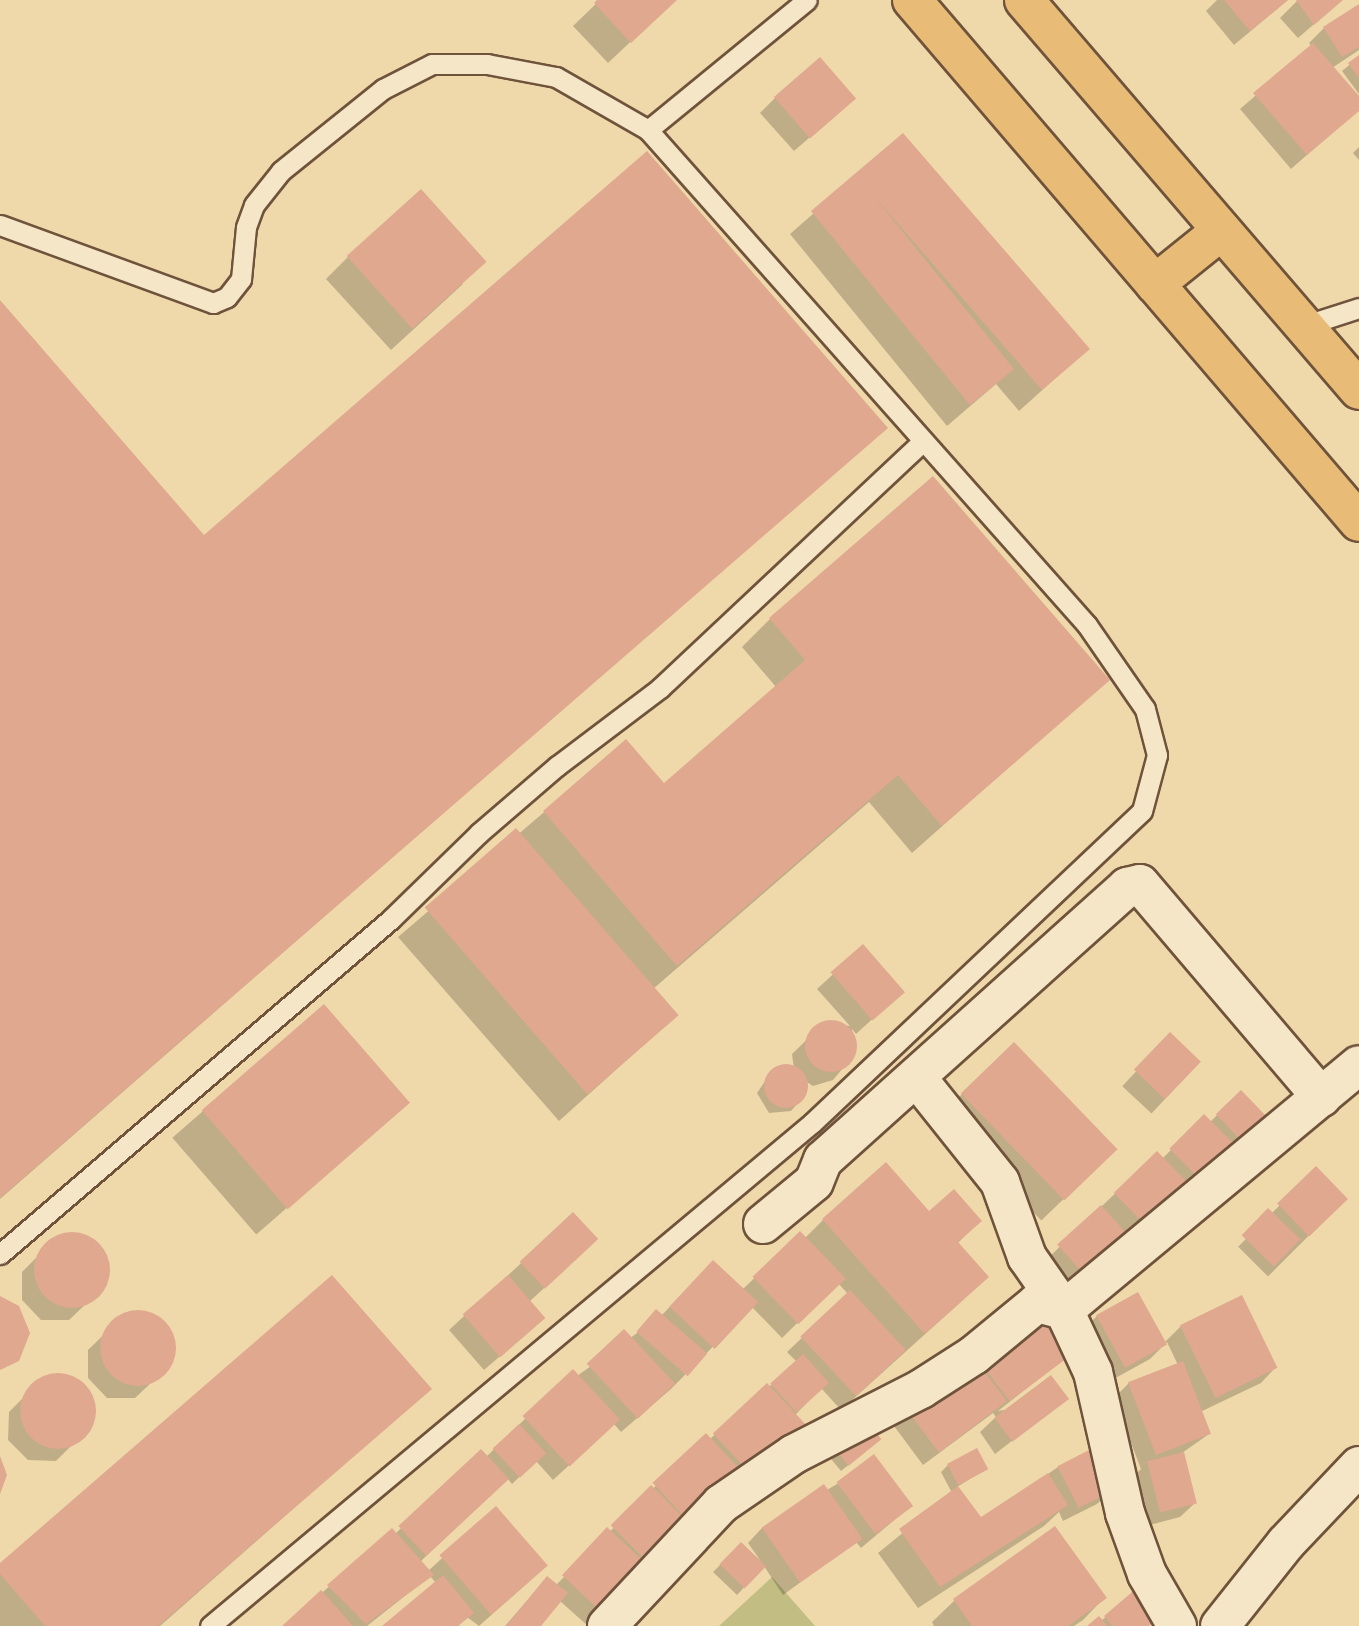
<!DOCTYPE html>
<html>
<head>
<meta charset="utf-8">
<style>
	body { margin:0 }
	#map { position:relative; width:1359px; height:1626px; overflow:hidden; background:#efd9ab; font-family:"EB Garamond",serif }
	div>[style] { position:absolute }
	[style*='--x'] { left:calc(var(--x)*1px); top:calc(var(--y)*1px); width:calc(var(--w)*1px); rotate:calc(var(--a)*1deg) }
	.green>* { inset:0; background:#c1bd83 }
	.shadow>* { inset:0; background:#0003; transform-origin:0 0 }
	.building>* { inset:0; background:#dfa88f; transform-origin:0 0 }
	.round { border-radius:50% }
	.roads { filter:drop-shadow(2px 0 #6f533b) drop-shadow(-2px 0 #6f533b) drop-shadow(0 2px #6f533b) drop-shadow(0 -2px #6f533b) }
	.lane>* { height:19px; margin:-9.5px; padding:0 9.5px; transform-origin:9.5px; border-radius:9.5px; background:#f5e6c8 }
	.street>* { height:38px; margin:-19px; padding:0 19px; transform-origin:19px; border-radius:19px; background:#f5e6c8 }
	.highway>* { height:38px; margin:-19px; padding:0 19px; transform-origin:19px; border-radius:19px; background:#e8bc76 }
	span { translate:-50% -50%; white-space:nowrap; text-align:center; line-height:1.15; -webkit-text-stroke:6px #f5e6c8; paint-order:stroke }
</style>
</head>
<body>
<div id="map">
	<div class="green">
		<div style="clip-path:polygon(772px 1577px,815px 1626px,719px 1626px)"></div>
	</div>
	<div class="shadow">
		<div style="clip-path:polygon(600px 0,675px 0,608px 63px,573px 26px)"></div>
		<div style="clip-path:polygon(1217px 0,1288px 0,1234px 45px,1206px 11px)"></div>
		<div style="clip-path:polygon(1298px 0,1342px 0,1298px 38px,1280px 18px)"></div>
		<div style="clip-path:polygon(1359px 6px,1359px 50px,1332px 68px,1359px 96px,1359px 109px,1291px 169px,1240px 109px,1312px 47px,1309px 43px,1324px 28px)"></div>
		<div style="clip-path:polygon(1359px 57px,1359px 94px,1342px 71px)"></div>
		<div style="clip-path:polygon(775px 98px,839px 112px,794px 151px,760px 113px)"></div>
		<div style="clip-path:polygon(903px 135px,1088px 349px,1019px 411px,996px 384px,947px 426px,790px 234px)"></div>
		<div style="clip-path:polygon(1359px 147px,1359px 160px,1353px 153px)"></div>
		<div style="clip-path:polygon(348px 257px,463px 284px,391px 350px,326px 279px)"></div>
		<div style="clip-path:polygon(0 303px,204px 537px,885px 428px,0 1199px)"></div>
		<div style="clip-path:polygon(770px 619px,1107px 680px,912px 853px,869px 802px,653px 989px,677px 1015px,559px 1121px,398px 937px,626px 742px,664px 785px,776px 687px,742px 647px)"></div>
		<div style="clip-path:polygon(863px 947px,902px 992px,856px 1034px,852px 1029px,854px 1055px,833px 1080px,813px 1086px,805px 1081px,805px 1095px,791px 1111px,769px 1113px,757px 1093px,770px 1074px,777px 1067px,794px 1069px,792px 1054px,824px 1023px,850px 1026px,817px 989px)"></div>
		<div style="left:324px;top:1006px;width:128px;height:201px;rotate:49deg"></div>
		<div style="left:1170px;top:1035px;width:40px;height:70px;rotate:43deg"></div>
		<div style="left:1014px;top:1044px;width:146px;height:103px;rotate:46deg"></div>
		<div style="clip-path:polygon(1241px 1092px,1268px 1120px,1071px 1289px,1045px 1261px,1156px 1154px,1162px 1159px,1204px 1117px,1210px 1122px)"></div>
		<div style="left:1316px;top:1169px;width:42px;height:110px;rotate:45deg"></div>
		<div style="clip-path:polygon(929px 1213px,980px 1220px,957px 1244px,964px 1299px,841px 1410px,821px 1388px,594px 1626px,588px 1626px,560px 1601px,538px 1626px,505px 1626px,547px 1578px,556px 1585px,706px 1436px,710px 1439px,797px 1362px,787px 1352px,848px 1294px,838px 1283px,782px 1338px,752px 1307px,671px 1389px,621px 1432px,614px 1424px,553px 1480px,536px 1461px,512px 1484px,507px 1478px,420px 1562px,428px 1571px,496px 1509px,531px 1580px,479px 1626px,467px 1617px,458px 1626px,385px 1626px,436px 1583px,430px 1576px,367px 1626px,285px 1626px,392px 1530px,395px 1534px,480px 1452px,486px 1457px,573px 1372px,577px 1376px,661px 1316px,713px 1262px,742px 1290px,800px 1234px,804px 1239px,823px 1220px)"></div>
		<div style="clip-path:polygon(573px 1215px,581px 1254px,529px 1302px,528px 1332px,484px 1370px,449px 1330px)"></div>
		<div style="clip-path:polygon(58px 1236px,87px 1237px,106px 1257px,106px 1285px,69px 1320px,41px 1320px,22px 1300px,22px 1272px)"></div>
		<div style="clip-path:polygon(125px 1314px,153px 1314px,172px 1335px,172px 1363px,135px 1398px,107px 1398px,88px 1378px,88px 1350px)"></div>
		<div style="clip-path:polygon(1097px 1316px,1164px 1343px,1181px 1326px,1275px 1368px,1261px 1383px,1200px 1412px,1209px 1434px,1182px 1453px,1195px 1503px,1180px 1517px,1146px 1526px,1133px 1477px,1141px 1469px,1114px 1398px,1129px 1383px,1178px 1365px,1167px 1342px,1150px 1359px,1110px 1381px,1082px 1331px)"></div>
		<div style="clip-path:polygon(1075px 1350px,998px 1411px,1066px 1399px,995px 1454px,980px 1432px,996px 1417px,993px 1413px,923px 1465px,894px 1426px,975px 1362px)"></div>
		<div style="clip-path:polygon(45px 1376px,73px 1377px,92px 1397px,92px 1425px,56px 1461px,28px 1460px,8px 1440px,9px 1412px)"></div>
		<div style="clip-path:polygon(429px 1389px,160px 1626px,0 1626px,0 1565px)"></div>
		<div style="clip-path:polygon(872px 1446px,841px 1471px,827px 1454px)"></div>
		<div style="clip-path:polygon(948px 1465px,986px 1469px,957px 1487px,981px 1520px,1058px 1467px,1112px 1489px,1097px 1504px,1063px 1521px,1059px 1512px,1044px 1526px,918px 1608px,878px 1553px,952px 1493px,941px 1472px)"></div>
		<div style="clip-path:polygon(837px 1484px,911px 1506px,861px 1548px,856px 1542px,783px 1595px,764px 1566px,737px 1595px,713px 1572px,741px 1544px,760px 1560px,748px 1543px,762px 1528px)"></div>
		<div style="clip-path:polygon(1054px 1529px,1104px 1598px,1083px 1620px,1074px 1626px,934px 1626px,932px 1622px,954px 1601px)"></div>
		<div style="clip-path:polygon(1144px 1584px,1148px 1626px,1090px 1626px,1101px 1621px)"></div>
	</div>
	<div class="building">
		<div style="clip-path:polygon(597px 0,677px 0,631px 43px,594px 3px)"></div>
		<div style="clip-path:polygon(1224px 0,1288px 0,1250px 31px)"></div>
		<div style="clip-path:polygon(1296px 0,1343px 0,1314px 25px)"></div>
		<div style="clip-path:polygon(1359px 4px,1359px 47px,1342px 57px,1323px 27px)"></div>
		<div style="clip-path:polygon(1313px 43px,1359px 96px,1359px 111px,1307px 155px,1253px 93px)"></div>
		<div style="clip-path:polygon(1359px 55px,1359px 78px,1348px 63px)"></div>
		<div style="left:820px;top:57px;width:55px;height:61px;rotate:49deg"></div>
		<div style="clip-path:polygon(903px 133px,1090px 349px,1042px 390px,873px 195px,1014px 369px,970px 405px,811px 211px)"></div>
		<div style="clip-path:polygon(647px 151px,888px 428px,0 1198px,0 300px,204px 535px)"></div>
		<div style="left:421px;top:189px;width:98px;height:100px;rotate:48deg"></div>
		<div style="clip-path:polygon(933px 476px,1110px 680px,942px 826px,898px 775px,677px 966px,543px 811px,626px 739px,664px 783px,805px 660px,769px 618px)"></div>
		<div style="left:516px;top:828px;width:248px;height:121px;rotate:49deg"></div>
		<div style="left:863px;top:944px;width:64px;height:43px;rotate:49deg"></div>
		<div style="left:324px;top:1004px;width:131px;height:162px;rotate:49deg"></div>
		<div class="round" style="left:805px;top:1020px;width:52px;height:52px"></div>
		<div style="left:1170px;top:1032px;width:43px;height:52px;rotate:44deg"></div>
		<div style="left:1014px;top:1042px;width:149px;height:74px;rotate:46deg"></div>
		<div class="round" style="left:764px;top:1064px;width:44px;height:44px"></div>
		<div style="left:1241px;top:1090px;width:42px;height:35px;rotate:46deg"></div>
		<div style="left:1204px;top:1114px;width:48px;height:49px;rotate:45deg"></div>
		<div style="left:1157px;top:1151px;width:50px;height:60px;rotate:46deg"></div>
		<div style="clip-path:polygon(886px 1162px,929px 1211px,954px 1189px,982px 1221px,958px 1242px,989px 1277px,925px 1334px,822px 1219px)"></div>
		<div style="left:1316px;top:1166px;width:46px;height:54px;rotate:46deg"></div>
		<div style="left:1101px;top:1205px;width:42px;height:59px;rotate:48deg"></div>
		<div style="left:1268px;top:1208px;width:45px;height:38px;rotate:44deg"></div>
		<div style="left:573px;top:1212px;width:37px;height:73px;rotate:47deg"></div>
		<div style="left:800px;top:1231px;width:66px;height:66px;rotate:46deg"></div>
		<div class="round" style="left:34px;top:1232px;width:76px;height:76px"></div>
		<div style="left:713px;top:1260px;width:62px;height:64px;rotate:43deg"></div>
		<div style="clip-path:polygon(332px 1275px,432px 1389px,158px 1626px,45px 1626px,0 1574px,0 1563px)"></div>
		<div style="left:508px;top:1275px;width:57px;height:60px;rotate:49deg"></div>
		<div style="left:850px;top:1290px;width:82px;height:68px;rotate:47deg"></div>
		<div style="left:1138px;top:1292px;width:60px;height:48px;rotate:61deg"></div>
		<div style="left:1242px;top:1295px;width:81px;height:69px;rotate:64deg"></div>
		<div style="clip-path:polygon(0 1296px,19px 1306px,30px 1333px,19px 1361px,0 1370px)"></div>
		<div style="left:1045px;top:1307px;width:54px;height:85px;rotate:53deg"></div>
		<div style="left:656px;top:1309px;width:68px;height:30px;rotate:41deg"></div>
		<div class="round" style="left:100px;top:1310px;width:76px;height:76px"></div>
		<div style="left:624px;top:1329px;width:75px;height:51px;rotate:47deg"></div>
		<div style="left:803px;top:1354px;width:39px;height:44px;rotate:48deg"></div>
		<div style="left:975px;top:1359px;width:53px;height:85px;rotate:53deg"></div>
		<div style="left:1183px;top:1361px;width:78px;height:59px;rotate:69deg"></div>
		<div style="left:573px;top:1369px;width:69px;height:69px;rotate:47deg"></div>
		<div class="round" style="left:20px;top:1373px;width:76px;height:76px"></div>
		<div style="left:1051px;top:1375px;width:30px;height:71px;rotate:53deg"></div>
		<div style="left:767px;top:1383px;width:56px;height:74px;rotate:47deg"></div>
		<div style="left:865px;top:1419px;width:26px;height:42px;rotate:51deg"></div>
		<div style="left:519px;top:1424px;width:40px;height:36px;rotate:47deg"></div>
		<div style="left:706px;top:1433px;width:48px;height:73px;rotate:47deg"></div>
		<div style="left:977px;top:1448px;width:24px;height:34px;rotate:62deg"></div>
		<div style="left:1093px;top:1448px;width:47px;height:40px;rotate:63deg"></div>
		<div style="left:481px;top:1449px;width:41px;height:113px;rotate:47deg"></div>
		<div style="left:1184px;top:1452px;width:53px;height:38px;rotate:76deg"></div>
		<div style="left:874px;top:1454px;width:65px;height:47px;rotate:53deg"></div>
		<div style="clip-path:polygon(0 1456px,7px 1475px,0 1494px)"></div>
		<div style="clip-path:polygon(1048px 1473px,1068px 1505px,940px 1587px,899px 1529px,958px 1486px,981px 1517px)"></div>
		<div style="left:824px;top:1484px;width:67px;height:76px;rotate:55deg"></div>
		<div style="left:651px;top:1485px;width:59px;height:57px;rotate:45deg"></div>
		<div style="left:496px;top:1506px;width:79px;height:75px;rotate:49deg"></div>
		<div style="clip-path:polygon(1055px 1526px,1107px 1598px,1068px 1626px,972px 1626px,953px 1599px)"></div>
		<div style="left:607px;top:1527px;width:59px;height:66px;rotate:43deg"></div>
		<div style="clip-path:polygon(392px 1528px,434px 1575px,366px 1624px,327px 1585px)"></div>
		<div style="left:741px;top:1542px;width:35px;height:31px;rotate:44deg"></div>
		<div style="clip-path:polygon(443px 1575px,474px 1613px,458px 1626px,382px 1626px)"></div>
		<div style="clip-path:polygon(547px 1576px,568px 1593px,541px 1626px,506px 1626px)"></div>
		<div style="clip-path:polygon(1145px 1581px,1156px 1620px,1149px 1626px,1112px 1626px,1104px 1616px)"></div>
		<div style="clip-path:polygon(321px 1590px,353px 1626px,282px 1626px)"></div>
		<div style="clip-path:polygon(1099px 1616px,1108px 1626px,1087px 1626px)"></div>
	</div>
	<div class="roads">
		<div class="lane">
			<div style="--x:0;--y:225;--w:227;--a:20.1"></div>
			<div style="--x:213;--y:303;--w:15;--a:-23"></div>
			<div style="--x:227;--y:297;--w:23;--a:-52"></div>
			<div style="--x:241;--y:279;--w:52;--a:-84.5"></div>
			<div style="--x:246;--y:227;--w:23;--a:-70"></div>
			<div style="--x:254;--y:205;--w:43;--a:-51.5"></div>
			<div style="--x:281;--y:171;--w:131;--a:-38.8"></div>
			<div style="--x:383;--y:89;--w:55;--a:-27"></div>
			<div style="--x:432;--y:64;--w:55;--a:0"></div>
			<div style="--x:487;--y:64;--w:70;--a:10.7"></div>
			<div style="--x:556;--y:77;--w:106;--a:29.9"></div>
			<div style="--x:1303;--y:326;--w:59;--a:-17.8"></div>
			<div style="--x:0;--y:1254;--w:515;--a:-40.59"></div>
			<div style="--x:391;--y:919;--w:123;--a:-44.3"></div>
			<div style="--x:479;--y:833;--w:103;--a:-40.7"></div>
			<div style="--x:557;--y:766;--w:129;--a:-37.1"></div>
			<div style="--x:660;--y:688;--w:359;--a:-43.2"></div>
			<div style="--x:210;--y:1626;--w:784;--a:-39.88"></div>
			<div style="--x:812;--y:1123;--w:454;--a:-43.4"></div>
			<div style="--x:1142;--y:811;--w:58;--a:-75"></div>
			<div style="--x:1157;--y:755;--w:48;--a:-104.6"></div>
			<div style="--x:1145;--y:709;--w:102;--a:-124.6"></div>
			<div style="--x:1087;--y:625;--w:662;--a:-131.57"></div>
			<div style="--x:648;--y:130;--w:205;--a:-39.3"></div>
		</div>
		<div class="street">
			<div style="--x:917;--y:1078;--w:133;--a:51.4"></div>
			<div style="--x:1000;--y:1182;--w:80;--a:70.2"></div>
			<div style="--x:1027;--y:1257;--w:65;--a:55.1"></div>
			<div style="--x:1064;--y:1310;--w:68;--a:64.9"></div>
			<div style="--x:1093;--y:1372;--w:145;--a:77.2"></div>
			<div style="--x:1125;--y:1513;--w:65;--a:70.2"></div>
			<div style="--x:1147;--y:1574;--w:60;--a:60"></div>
			<div style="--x:763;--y:1224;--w:66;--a:-39.5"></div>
			<div style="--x:814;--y:1182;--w:24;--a:-68"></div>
			<div style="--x:823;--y:1160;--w:409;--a:-41.9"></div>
			<div style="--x:1127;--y:887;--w:13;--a:-13"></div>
			<div style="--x:1140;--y:884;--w:280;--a:49.6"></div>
			<div style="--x:607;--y:1626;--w:167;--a:-46.9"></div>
			<div style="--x:721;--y:1504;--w:88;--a:-34.4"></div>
			<div style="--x:794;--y:1454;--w:143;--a:-27.1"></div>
			<div style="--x:921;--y:1389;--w:63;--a:-32.7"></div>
			<div style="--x:974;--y:1355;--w:82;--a:-39.5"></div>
			<div style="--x:1037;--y:1303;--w:28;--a:15"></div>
			<div style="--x:1064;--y:1310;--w:383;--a:-39.7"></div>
			<div style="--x:1220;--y:1626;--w:106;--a:-51.5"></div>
			<div style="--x:1286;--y:1543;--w:106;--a:-46.5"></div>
		</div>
		<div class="highway">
			<div style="--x:912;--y:0;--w:687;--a:49.43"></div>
			<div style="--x:1024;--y:0;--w:514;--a:49.34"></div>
			<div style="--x:1155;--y:284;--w:85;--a:-38.8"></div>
		</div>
	</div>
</div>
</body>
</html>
